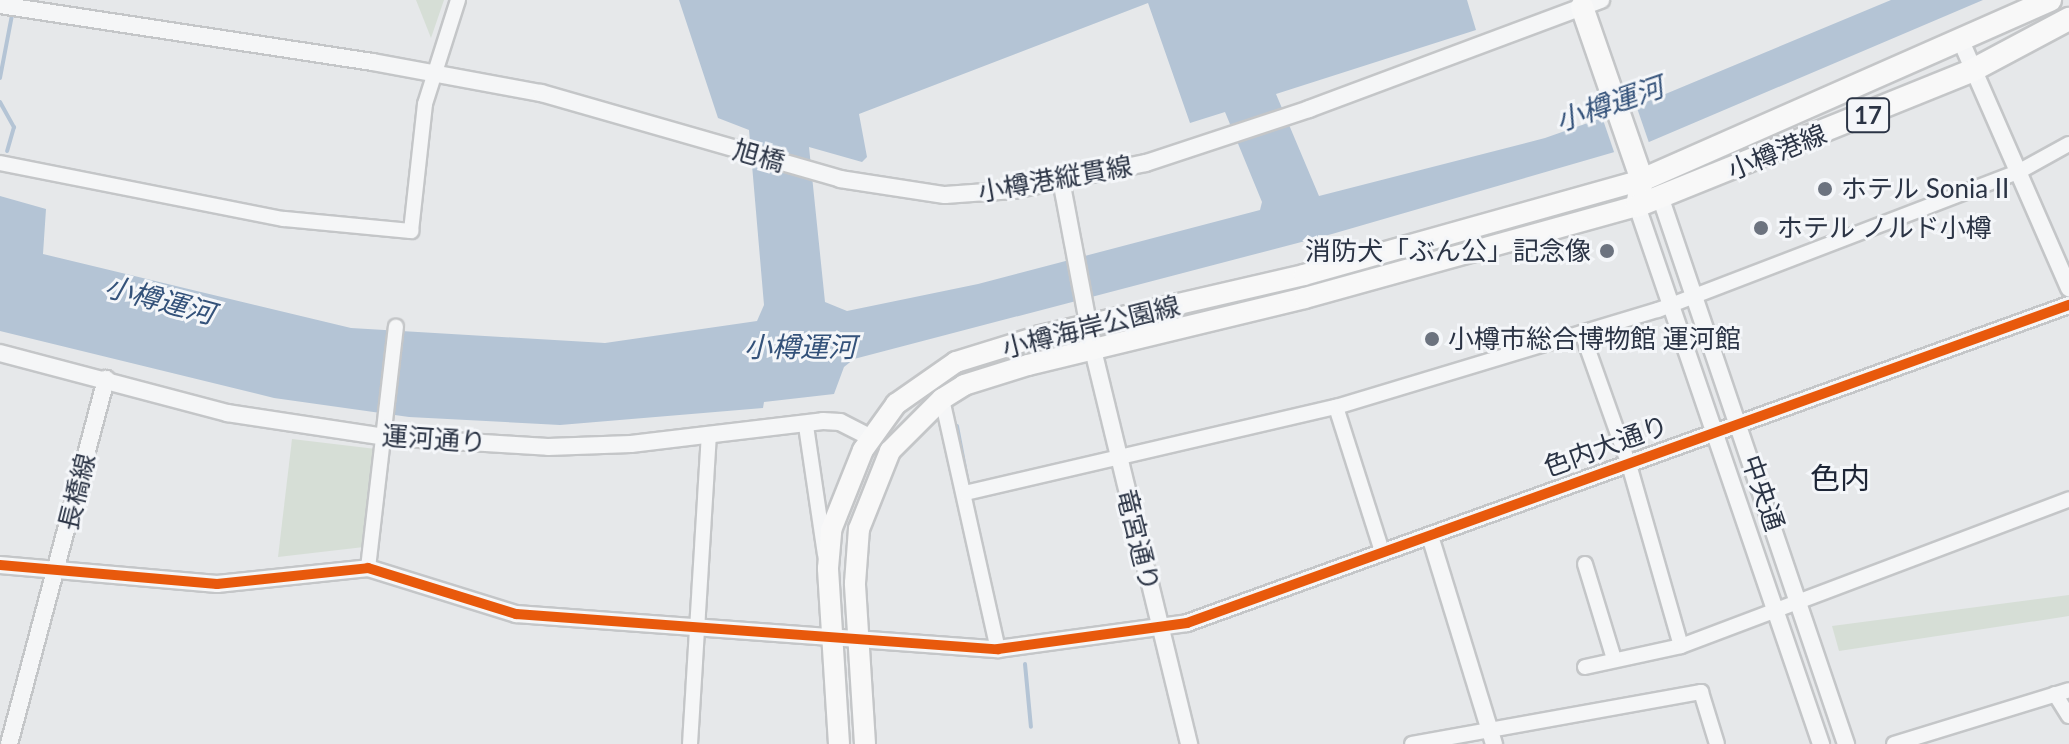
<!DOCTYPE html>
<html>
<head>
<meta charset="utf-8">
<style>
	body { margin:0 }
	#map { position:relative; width:2069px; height:744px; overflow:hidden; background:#e6e8ea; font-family:Lato,"Noto Sans JP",sans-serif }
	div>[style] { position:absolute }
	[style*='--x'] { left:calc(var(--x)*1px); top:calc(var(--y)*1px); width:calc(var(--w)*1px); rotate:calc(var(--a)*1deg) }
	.green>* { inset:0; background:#d6ded6 }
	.water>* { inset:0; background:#b4c4d5 }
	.pier>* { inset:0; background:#e6e8ea; transform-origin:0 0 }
	.stream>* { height:4px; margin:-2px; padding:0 2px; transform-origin:2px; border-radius:2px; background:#b4c4d5 }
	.roads { filter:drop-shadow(2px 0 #c4c6c8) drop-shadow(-2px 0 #c4c6c8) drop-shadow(0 2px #c4c6c8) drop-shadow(0 -2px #c4c6c8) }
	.minor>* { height:14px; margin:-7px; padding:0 7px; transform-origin:7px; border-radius:7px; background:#f5f6f7 }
	.tertiary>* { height:16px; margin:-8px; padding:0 8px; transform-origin:8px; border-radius:8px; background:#f5f6f7 }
	.secondary>* { height:20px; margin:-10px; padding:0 10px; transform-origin:10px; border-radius:10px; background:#f8f8f8 }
	.primary>* { height:22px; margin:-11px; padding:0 11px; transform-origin:11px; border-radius:11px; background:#f8f8f8 }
	.cycleway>* { height:10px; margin:-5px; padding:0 5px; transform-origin:5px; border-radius:5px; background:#e8590c }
	.dots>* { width:22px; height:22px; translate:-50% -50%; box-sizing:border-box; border:4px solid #f4f6f9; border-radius:50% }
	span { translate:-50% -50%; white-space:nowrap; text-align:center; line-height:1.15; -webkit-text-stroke:6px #f4f6f9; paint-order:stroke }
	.shield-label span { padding:2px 6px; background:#f4f6f9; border:2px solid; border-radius:6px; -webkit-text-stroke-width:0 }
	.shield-label { font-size:24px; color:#2b3445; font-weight:700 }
	.street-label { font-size:26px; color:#2b3445 }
	.poi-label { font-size:26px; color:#2b3445 }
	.left { translate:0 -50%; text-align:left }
	.right { translate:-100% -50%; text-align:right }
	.water-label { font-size:28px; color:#34527a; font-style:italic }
	.quarter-label { font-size:30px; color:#1d2536 }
</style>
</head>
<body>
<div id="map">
	<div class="green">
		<div style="clip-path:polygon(416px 0,444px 0,431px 38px)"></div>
		<div style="clip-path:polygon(292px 439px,376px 449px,364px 547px,278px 557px)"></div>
		<div style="clip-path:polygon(2069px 595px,2069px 616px,1839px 651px,1832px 626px)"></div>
	</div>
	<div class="water">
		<div style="clip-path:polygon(evenodd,679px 0,1467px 0,1476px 30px,1276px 94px,1319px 196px,1545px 138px,1639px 105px,1891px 0,1983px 0,1649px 142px,1332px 234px,854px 359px,844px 367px,834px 394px,764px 402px,763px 408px,560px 425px,409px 417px,274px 398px,0 331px,0 196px,46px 209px,43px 254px,351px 328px,605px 343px,757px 321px,764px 305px,749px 130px,718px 118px,679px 0,1148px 3px,1190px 123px,1225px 112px,1262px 202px,1260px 210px,978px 284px,847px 311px,825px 302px,809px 147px,862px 162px,867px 157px,859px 114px,1148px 3px)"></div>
	</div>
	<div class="pier">
		<div style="left:1636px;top:105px;width:43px;height:36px;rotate:71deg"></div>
	</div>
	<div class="stream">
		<div style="--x:0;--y:78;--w:69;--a:-79.2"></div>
		<div style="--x:0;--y:102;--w:29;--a:61"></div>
		<div style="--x:14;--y:127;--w:25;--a:106"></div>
		<div style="--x:957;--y:426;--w:64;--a:79.2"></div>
		<div style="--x:1025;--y:664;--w:63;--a:84.6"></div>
	</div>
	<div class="roads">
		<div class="minor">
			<div style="--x:0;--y:163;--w:289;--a:11.2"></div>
			<div style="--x:284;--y:219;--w:128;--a:5.4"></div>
			<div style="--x:411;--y:231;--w:128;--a:-83.7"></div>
			<div style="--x:425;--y:104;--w:109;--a:-72.4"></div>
			<div style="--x:1582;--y:333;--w:143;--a:70.4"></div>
			<div style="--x:1630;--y:468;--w:185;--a:74"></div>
			<div style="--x:942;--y:399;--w:256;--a:77.4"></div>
			<div style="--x:1336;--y:407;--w:151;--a:72.3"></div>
			<div style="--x:806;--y:426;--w:130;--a:81.6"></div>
			<div style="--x:965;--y:493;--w:381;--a:-13.1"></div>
			<div style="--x:1336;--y:407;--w:336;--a:-16.8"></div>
			<div style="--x:1658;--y:310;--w:388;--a:-21"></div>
			<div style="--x:2020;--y:171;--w:56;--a:-28.9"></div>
			<div style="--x:1585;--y:564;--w:99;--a:73"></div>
			<div style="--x:368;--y:568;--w:243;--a:-83.4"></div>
			<div style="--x:1585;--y:667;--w:98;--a:-12.3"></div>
			<div style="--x:1681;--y:646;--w:415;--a:-20.7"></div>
			<div style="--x:2055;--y:694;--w:26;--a:58"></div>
			<div style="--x:690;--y:744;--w:309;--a:-86.5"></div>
			<div style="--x:1412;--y:744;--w:294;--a:-10.2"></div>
			<div style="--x:1701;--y:692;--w:54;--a:72.9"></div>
			<div style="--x:1894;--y:744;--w:183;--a:-17.1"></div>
		</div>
		<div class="tertiary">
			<div style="--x:0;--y:5;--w:377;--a:8.7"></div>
			<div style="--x:373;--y:62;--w:171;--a:10.5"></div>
			<div style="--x:541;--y:93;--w:311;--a:16"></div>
			<div style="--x:840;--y:179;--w:106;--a:8.7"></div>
			<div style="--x:945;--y:195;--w:69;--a:-4.1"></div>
			<div style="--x:1014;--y:190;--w:135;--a:-11.6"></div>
			<div style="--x:1146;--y:163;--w:172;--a:-18.3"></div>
			<div style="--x:1309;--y:109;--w:312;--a:-20.5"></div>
			<div style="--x:1961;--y:41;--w:270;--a:66.4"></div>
			<div style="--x:1061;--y:180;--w:173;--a:79.3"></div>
			<div style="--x:1093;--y:350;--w:406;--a:76.3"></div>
			<div style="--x:1661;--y:199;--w:576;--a:71.25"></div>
			<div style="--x:1637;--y:206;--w:569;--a:71.12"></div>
			<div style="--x:0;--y:353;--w:235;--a:14.8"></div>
			<div style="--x:227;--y:413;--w:161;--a:8.6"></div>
			<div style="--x:386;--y:437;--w:162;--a:3.5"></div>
			<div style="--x:548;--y:447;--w:83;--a:-2.1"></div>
			<div style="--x:631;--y:444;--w:193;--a:-6.8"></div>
			<div style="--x:823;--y:421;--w:17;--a:3"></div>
			<div style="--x:840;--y:422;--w:35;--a:27"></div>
			<div style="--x:1430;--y:536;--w:218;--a:72.9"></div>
			<div style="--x:0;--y:565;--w:218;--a:5"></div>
			<div style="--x:217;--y:584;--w:152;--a:-6"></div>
			<div style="--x:368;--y:568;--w:155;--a:17.3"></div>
			<div style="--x:516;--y:614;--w:483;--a:4.2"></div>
			<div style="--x:998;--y:649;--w:191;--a:-7.8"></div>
			<div style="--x:1187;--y:623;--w:938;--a:-19.83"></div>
			<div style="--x:9;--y:744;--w:378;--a:-75.1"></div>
		</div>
		<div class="secondary">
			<div style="--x:839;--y:744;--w:176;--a:-93.6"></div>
			<div style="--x:828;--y:568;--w:38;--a:-85"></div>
			<div style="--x:831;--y:530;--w:86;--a:-68.2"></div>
			<div style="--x:863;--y:450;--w:57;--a:-54.3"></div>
			<div style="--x:896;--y:404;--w:73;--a:-35"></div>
			<div style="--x:956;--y:362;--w:88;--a:-17.2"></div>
			<div style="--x:1040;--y:336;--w:271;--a:-13"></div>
			<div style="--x:1304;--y:275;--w:351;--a:-15.7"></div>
			<div style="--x:865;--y:744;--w:161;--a:-93.6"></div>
			<div style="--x:855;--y:583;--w:54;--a:-85.8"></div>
			<div style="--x:859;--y:529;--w:84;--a:-68.3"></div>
			<div style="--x:890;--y:451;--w:74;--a:-45"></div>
			<div style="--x:942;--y:399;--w:26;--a:-32"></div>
			<div style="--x:964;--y:385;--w:67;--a:-17.4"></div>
			<div style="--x:1028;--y:365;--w:285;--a:-13.6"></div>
			<div style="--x:1305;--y:298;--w:345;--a:-15.5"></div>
		</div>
		<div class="primary">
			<div style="--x:1582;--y:7;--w:183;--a:70.9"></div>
			<div style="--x:1642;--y:180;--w:26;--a:101"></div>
			<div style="--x:1637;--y:206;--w:362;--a:-22"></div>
			<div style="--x:1973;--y:70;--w:109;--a:-28"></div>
			<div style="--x:1642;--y:180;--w:446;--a:-23.8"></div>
		</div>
	</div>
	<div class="cycleway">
		<div style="--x:0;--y:565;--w:218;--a:5"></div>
		<div style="--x:217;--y:584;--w:152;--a:-6"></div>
		<div style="--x:368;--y:568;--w:155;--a:17.3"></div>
		<div style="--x:516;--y:614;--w:483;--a:4.2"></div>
		<div style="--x:998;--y:649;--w:191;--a:-7.8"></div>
		<div style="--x:1187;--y:623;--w:938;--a:-19.83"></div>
	</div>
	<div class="dots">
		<div style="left:1825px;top:189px;background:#6c737f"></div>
		<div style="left:1761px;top:228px;background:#6c737f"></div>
		<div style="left:1607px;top:251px;background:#6c737f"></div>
		<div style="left:1432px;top:339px;background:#6c737f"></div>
	</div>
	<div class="shield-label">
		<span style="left:1868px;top:115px">17</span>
	</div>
	<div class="street-label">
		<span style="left:1777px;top:152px;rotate:-22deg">小樽港線</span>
		<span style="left:759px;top:156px;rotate:16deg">旭橋</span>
		<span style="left:1055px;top:179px;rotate:-10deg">小樽港縦貫線</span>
		<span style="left:1091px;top:327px;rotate:-14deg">小樽海岸公園線</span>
		<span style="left:434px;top:439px;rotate:4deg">運河通り</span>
		<span style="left:1606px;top:446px;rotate:-20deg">色内大通り</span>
		<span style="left:77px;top:492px;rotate:-76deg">長橋線</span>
		<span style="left:1763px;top:493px;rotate:71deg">中央通</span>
		<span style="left:1138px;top:540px;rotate:76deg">竜宮通り</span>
	</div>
	<div class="poi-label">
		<span class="left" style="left:1841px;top:189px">ホテル Sonia II</span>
		<span class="left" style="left:1777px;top:228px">ホテル ノルド小樽</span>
		<span class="right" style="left:1591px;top:251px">消防犬「ぶん公」記念像</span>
		<span class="left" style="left:1448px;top:339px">小樽市総合博物館 運河館</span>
	</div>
	<div class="water-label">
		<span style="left:1609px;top:103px;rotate:-19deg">小樽運河</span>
		<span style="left:160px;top:299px;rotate:15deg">小樽運河</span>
		<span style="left:800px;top:346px">小樽運河</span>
	</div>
	<div class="quarter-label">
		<span style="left:1840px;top:477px">色内</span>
	</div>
</div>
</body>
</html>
